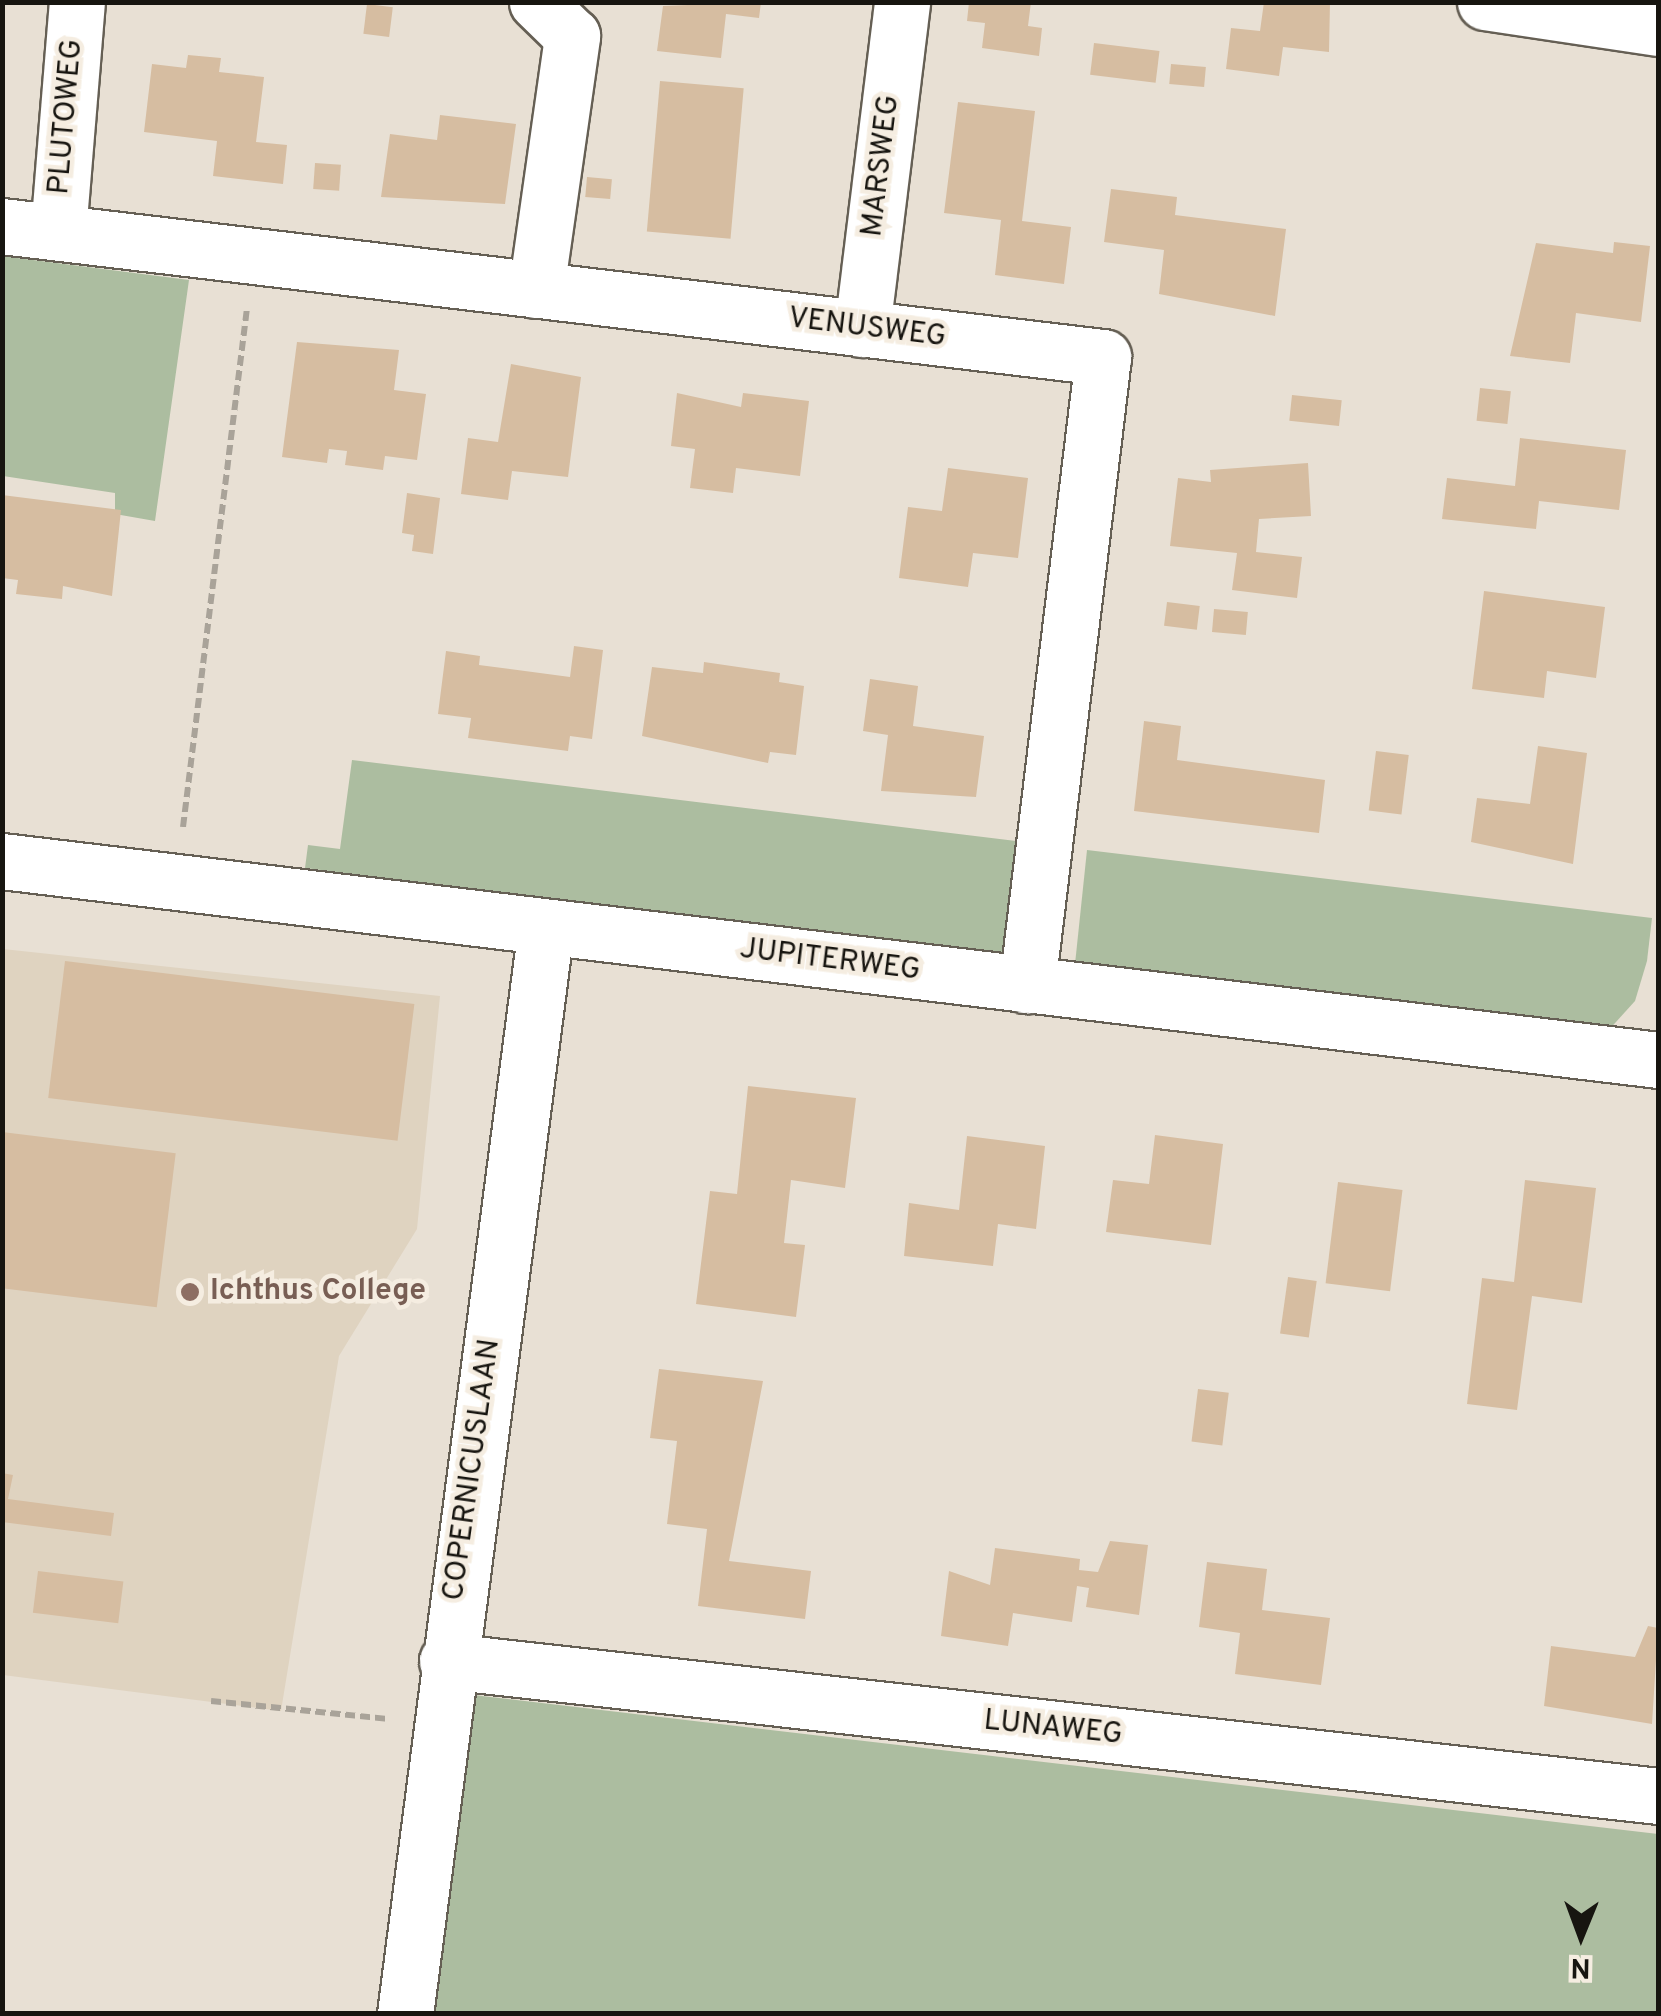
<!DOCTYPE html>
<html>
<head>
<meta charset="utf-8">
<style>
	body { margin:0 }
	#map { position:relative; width:1661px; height:2016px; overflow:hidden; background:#e8e0d4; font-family:Overpass,sans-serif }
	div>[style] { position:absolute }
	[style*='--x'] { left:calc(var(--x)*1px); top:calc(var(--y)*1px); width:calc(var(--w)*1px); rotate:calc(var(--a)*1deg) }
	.built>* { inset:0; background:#dfd3c0 }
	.green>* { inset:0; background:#acbda0 }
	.building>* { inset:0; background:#d6bda1; transform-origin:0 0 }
	.path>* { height:6px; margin-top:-3px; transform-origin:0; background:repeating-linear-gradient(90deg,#a9a399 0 10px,transparent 0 15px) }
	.roads { filter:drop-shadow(2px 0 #655f54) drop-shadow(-2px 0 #655f54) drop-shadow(0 2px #655f54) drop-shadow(0 -2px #655f54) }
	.minor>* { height:55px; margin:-27.5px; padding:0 27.5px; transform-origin:27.5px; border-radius:27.5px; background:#fff }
	.dots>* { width:28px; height:28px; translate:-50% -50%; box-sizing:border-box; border:5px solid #f5ede1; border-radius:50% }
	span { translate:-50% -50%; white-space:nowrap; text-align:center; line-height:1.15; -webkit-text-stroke:9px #f5ede1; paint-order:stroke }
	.street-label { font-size:30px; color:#171510 }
	.education-label { font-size:30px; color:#785e54; font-weight:700 }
	.left { translate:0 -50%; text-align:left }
	.frame { position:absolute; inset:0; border:5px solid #171510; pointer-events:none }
	.north { position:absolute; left:1531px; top:1886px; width:100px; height:100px; -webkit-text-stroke:8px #f5ede1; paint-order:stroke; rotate:181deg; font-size:28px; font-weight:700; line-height:40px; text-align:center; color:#171510 }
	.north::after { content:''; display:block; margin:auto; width:35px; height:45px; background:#171510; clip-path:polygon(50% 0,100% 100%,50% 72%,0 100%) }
</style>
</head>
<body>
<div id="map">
	<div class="built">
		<div style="clip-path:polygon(3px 949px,440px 996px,417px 1229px,339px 1356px,281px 1711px,3px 1675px)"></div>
	</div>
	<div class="green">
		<div style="clip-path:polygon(2px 256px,189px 280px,155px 521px,115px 514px,115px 493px,3px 476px)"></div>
		<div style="clip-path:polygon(352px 760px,1024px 842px,1009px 956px,305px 868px,308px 845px,340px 849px)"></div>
		<div style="clip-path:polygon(1087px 850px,1652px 918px,1647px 961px,1635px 1001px,1606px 1033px,1075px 964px)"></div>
		<div style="clip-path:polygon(473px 1695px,1658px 1834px,1658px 2013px,434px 2014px)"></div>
	</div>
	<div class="building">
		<div style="clip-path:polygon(761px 2px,759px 18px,726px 14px,721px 58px,657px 51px,663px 6px)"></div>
		<div style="clip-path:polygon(969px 2px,1031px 2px,1028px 26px,1042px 28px,1039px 56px,982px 48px,985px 23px,967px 21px)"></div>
		<div style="clip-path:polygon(1264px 2px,1330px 2px,1329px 52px,1283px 47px,1279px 76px,1226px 69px,1231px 28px,1260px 31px)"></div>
		<div style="left:367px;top:4px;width:26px;height:30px;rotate:7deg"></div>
		<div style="left:1094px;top:43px;width:66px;height:32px;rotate:7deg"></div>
		<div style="clip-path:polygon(188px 55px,221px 58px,219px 72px,264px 77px,256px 142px,287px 145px,283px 184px,213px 176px,217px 141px,144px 132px,152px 64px,186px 68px)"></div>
		<div style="left:1171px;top:64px;width:35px;height:20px;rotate:5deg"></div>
		<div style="left:660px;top:81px;width:84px;height:151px;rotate:5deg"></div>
		<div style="clip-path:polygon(958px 102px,1035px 111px,1022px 221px,1071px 227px,1064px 284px,995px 275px,1001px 220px,944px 213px)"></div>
		<div style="clip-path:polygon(440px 115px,516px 124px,505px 204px,381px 197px,390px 134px,437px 140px)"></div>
		<div style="left:315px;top:163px;width:26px;height:26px;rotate:4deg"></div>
		<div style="left:587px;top:177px;width:25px;height:20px;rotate:5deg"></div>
		<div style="clip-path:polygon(1111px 189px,1177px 197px,1175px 215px,1286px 229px,1275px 316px,1159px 294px,1164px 250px,1104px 242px)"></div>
		<div style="clip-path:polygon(1614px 242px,1650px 246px,1641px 322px,1576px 313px,1570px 363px,1510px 356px,1536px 243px,1613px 253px)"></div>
		<div style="clip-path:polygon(297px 342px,399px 350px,394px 390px,426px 394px,417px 460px,385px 456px,383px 470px,345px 465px,347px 451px,329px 449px,327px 463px,282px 457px)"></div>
		<div style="clip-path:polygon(511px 364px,581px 377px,568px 477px,512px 471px,508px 500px,461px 494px,468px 438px,498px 442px)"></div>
		<div style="left:1480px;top:388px;width:31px;height:33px;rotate:6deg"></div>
		<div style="clip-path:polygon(677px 393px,741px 407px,743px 393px,809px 401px,800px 476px,736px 468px,733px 493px,690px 488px,695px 449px,671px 446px)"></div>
		<div style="left:1292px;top:395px;width:50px;height:26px;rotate:6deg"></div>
		<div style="clip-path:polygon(1520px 438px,1626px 450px,1619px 510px,1539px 501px,1536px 529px,1442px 519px,1447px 478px,1515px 486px)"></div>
		<div style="clip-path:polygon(1308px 463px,1311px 516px,1259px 519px,1256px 552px,1302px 557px,1297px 598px,1232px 590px,1237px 553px,1170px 546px,1178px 478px,1211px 482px,1210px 470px)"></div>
		<div style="clip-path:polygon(948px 468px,1028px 478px,1018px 558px,973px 553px,968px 587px,899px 578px,908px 507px,942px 511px)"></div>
		<div style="clip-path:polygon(407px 493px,440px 498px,433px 554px,412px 551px,414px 535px,402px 533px)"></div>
		<div style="clip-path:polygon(2px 495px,121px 510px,112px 596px,63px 586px,62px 599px,16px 594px,18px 580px,2px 578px)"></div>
		<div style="clip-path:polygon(1484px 591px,1605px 607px,1596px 678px,1547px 671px,1544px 698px,1472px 689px)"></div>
		<div style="left:1167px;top:602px;width:33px;height:24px;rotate:7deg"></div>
		<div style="left:1214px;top:609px;width:34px;height:23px;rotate:5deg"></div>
		<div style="clip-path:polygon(574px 646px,603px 650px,592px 739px,570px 736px,568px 751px,468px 738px,471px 718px,438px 714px,446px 651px,480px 656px,479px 665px,570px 677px)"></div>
		<div style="clip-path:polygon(704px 662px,780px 673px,779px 682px,804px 686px,796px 755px,770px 752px,768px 763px,642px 736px,652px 667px,703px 673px)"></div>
		<div style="clip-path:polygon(870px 679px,918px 686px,913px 726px,984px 736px,976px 797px,881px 791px,888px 735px,863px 731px)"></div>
		<div style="clip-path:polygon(1144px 721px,1181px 726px,1177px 760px,1325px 780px,1319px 833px,1134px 811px)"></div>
		<div style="clip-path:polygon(1538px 746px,1587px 753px,1573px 864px,1471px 842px,1477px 798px,1530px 804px)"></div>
		<div style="left:1376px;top:751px;width:33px;height:60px;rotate:7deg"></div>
		<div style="left:65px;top:961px;width:352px;height:138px;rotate:7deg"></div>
		<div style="clip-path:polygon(748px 1086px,856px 1098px,845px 1188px,791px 1180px,784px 1243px,805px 1245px,796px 1317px,696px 1304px,710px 1191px,737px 1194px)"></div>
		<div style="left:2px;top:1132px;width:175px;height:155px;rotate:7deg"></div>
		<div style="clip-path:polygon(1155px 1135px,1223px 1144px,1211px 1245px,1106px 1232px,1113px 1180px,1149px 1184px)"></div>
		<div style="clip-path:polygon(967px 1136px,1045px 1146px,1036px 1229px,998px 1224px,993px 1266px,904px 1256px,909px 1203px,959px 1210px)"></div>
		<div style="clip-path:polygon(1525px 1180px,1596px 1188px,1582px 1303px,1532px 1296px,1517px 1410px,1467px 1404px,1482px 1278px,1514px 1282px)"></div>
		<div style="left:1338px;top:1182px;width:65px;height:102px;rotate:7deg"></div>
		<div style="left:1288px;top:1277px;width:29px;height:57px;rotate:8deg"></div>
		<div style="clip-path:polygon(659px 1369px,763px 1381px,729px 1561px,811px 1571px,805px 1619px,698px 1606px,707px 1529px,667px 1524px,677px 1441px,650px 1438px)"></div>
		<div style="left:1198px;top:1389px;width:31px;height:53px;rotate:7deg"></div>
		<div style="clip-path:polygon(2px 1473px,13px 1475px,8px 1499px,114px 1513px,111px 1536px,2px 1522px)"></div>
		<div style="clip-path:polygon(1110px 1541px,1148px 1545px,1139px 1615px,1086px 1607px,1089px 1588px,1077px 1586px,1072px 1622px,1013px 1613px,1008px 1646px,941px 1636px,949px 1571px,990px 1585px,995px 1548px,1080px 1559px,1079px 1570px,1098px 1572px)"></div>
		<div style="clip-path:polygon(1207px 1562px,1267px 1569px,1262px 1610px,1330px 1618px,1321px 1685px,1235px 1674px,1240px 1633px,1199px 1627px)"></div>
		<div style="left:38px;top:1571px;width:86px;height:42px;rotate:7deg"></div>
		<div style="clip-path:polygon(1648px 1626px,1658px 1628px,1652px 1724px,1544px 1706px,1551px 1646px,1635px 1657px)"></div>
	</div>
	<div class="path">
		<div style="--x:183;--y:827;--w:523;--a:-82.97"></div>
		<div style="--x:211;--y:1701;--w:177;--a:5.8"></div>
	</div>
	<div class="roads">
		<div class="minor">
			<div style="--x:1485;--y:2;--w:175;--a:8.5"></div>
			<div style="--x:2;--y:226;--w:1109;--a:6.79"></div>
			<div style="--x:1103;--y:357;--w:633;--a:96.9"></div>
			<div style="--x:58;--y:232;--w:231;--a:-85.3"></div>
			<div style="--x:536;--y:290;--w:257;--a:-81.9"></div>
			<div style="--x:572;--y:36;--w:49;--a:-135.8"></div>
			<div style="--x:862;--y:329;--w:329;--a:-83"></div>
			<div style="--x:2;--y:861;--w:1668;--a:6.85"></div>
			<div style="--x:447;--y:1661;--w:1219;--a:6.36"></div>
			<div style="--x:405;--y:2014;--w:1096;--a:-82.61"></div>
		</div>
	</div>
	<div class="dots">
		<div style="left:190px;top:1292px;background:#8d6e63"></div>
	</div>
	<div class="street-label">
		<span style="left:67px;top:117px;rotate:-85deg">PLUTOWEG</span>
		<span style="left:882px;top:166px;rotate:-83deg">MARSWEG</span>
		<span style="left:867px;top:329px;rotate:7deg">VENUSWEG</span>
		<span style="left:830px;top:961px;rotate:7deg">JUPITERWEG</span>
		<span style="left:473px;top:1470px;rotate:-82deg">COPERNICUSLAAN</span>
		<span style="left:1053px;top:1729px;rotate:6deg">LUNAWEG</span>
	</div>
	<div class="education-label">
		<span class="left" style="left:210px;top:1292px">Ichthus College</span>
	</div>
	<div class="frame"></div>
	<div class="north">N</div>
</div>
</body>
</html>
